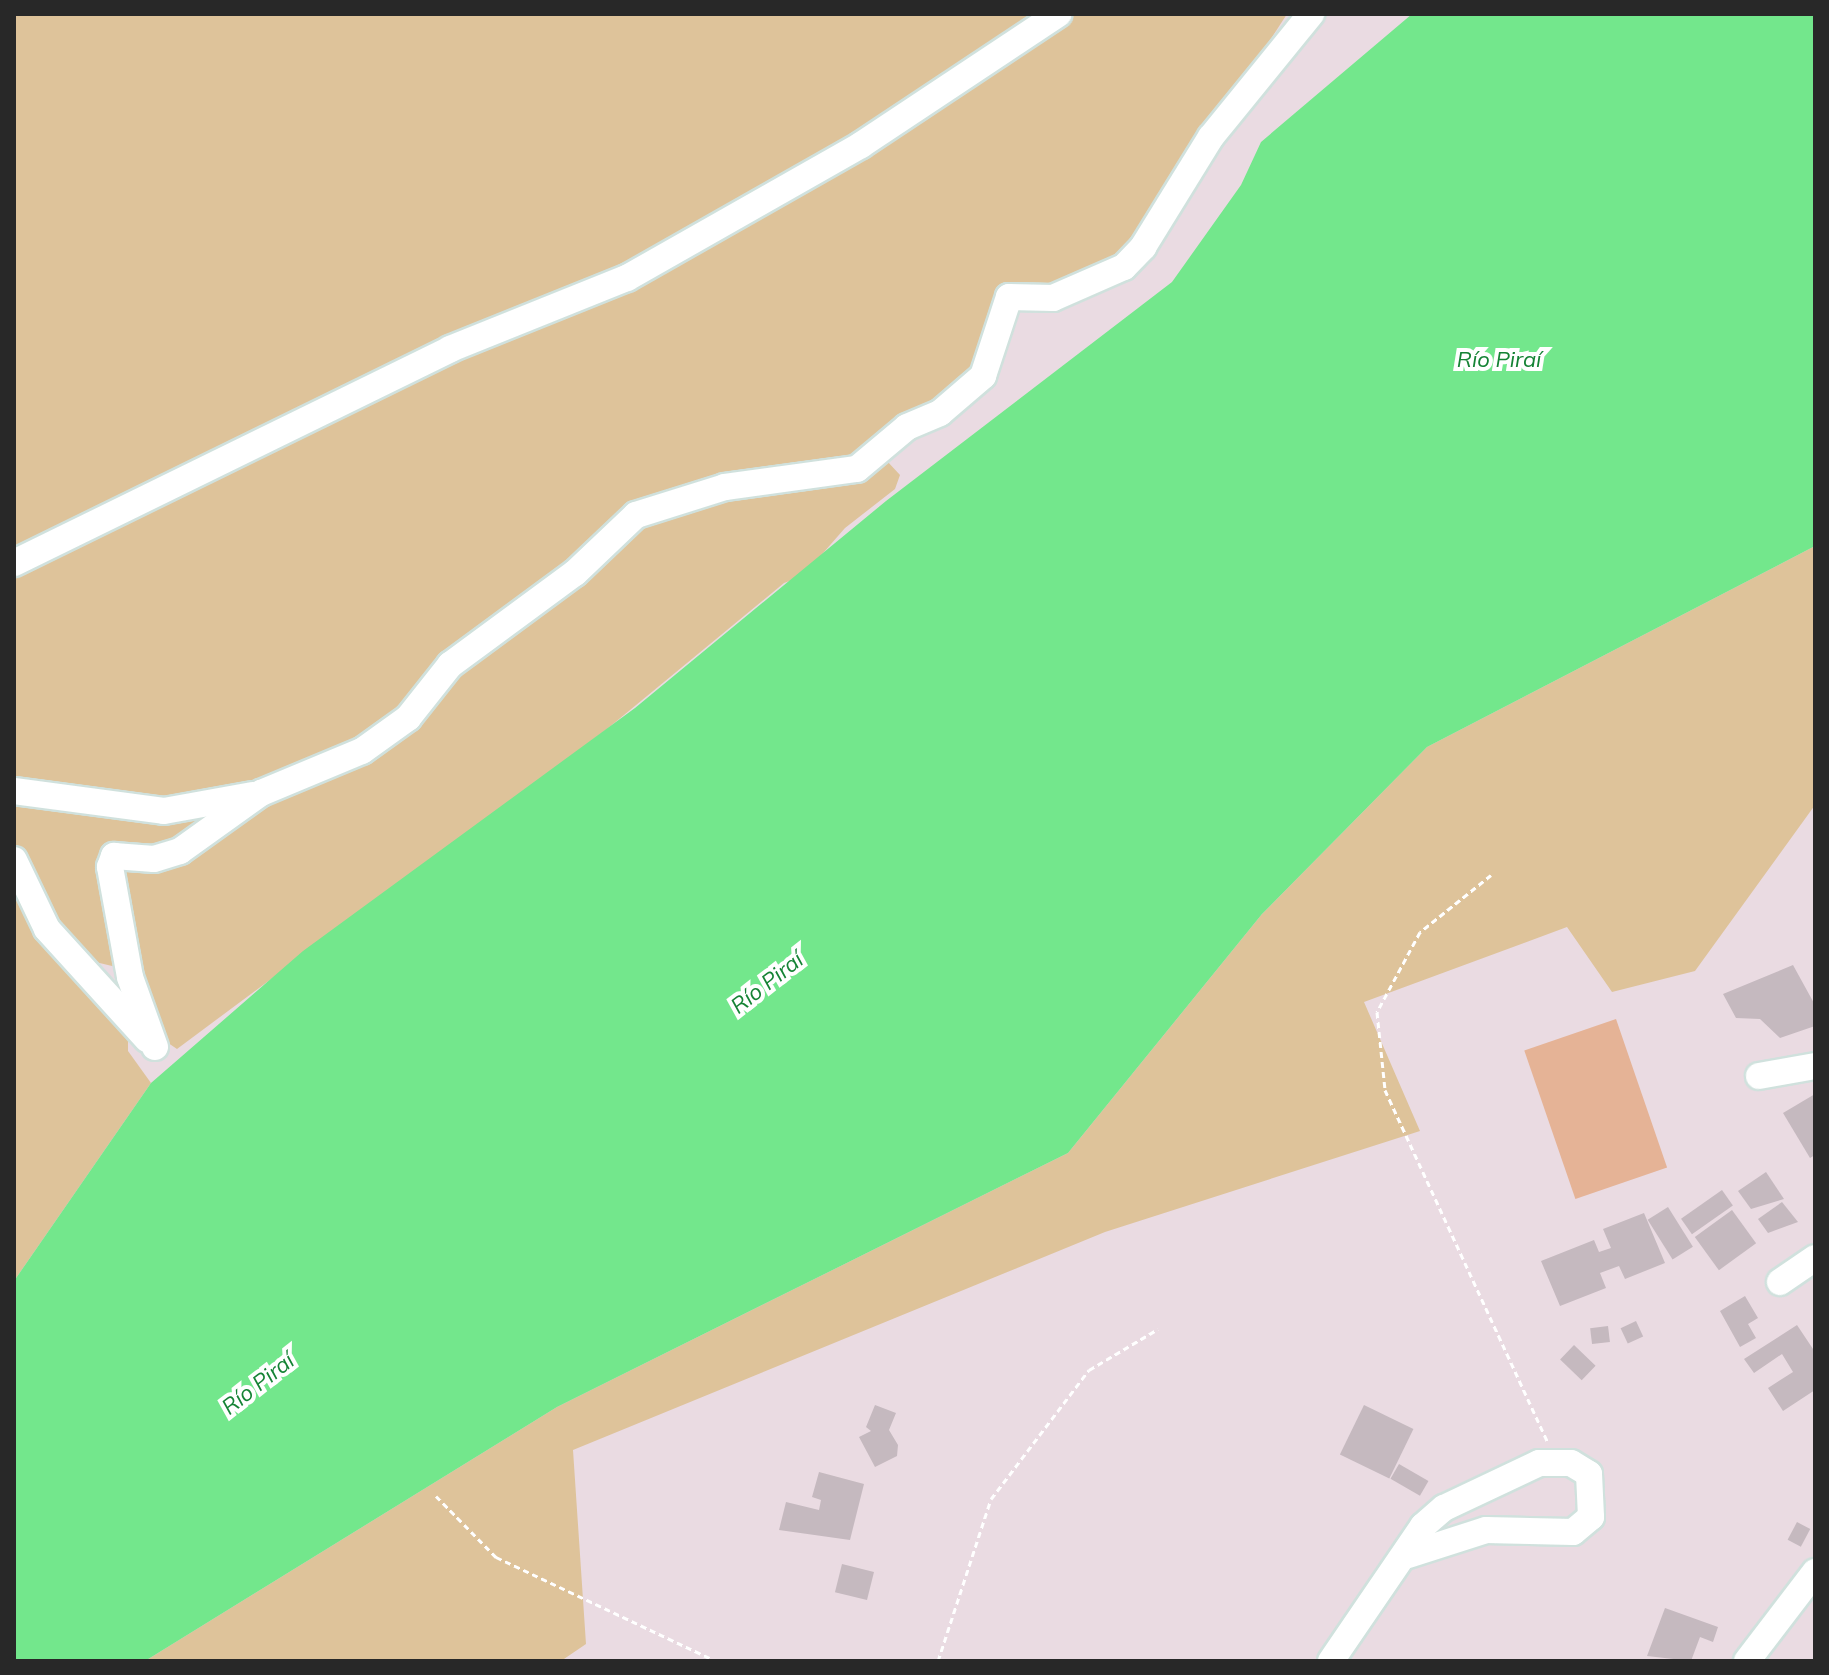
<!DOCTYPE html>
<html>
<head>
<meta charset="utf-8">
<style>
	body { margin:0 }
	#map { position:relative; width:1829px; height:1675px; overflow:hidden; background:#eadbe2; font-family:Mulish,sans-serif }
	div>[style] { position:absolute }
	[style*='--x'] { left:calc(var(--x)*1px); top:calc(var(--y)*1px); width:calc(var(--w)*1px); rotate:calc(var(--a)*1deg) }
	.green>* { inset:0; background:#dec39a }
	.pitch>* { inset:0; background:#e5b396; transform-origin:0 0 }
	.water>* { inset:0; background:#73e78c }
	.building>* { inset:0; background:#c5b9bf; transform-origin:0 0 }
	.path>* { height:3px; margin-top:-1.5px; transform-origin:0; background:repeating-linear-gradient(90deg,#fff 0 6px,transparent 0 10px) }
	.roads { filter:drop-shadow(2px 0 #d0e1dd) drop-shadow(-2px 0 #d0e1dd) drop-shadow(0 2px #d0e1dd) drop-shadow(0 -2px #d0e1dd) }
	.minor>* { height:26px; margin:-13px; padding:0 13px; transform-origin:13px; border-radius:13px; background:#fff }
	span { translate:-50% -50%; white-space:nowrap; text-align:center; line-height:1.15; -webkit-text-stroke:8px #fff; paint-order:stroke }
	.water-label { font-size:22px; color:#158335; font-style:italic }
	.frame { position:absolute; inset:0; border:16px solid #282828; pointer-events:none }
</style>
</head>
<body>
<div id="map">
	<div class="green">
		<div style="clip-path:polygon(14px 14px,1049px 14px,701px 231px,14px 558px)"></div>
		<div style="clip-path:polygon(1068px 14px,1287px 14px,1137px 245px,1053px 293px,1011px 289px,979px 371px,858px 463px,660px 501px,374px 740px,195px 806px,14px 788px,14px 568px,500px 336px)"></div>
		<div style="clip-path:polygon(887px 461px,900px 475px,895px 489px,845px 528px,803px 576px,784px 583px,607px 729px,177px 1049px,152px 1032px,113px 862px,153px 861px,436px 692px,638px 520px)"></div>
		<div style="clip-path:polygon(1815px 546px,1815px 805px,1695px 971px,1612px 992px,1567px 927px,1364px 1002px,1420px 1131px,1105px 1232px,573px 1450px,586px 1644px,561px 1661px,145px 1661px,557px 1407px,1068px 1153px,1262px 914px,1427px 747px)"></div>
		<div style="clip-path:polygon(14px 794px,236px 801px,176px 850px,120px 850px,119px 964px,112px 966px,79px 958px,14px 853px)"></div>
		<div style="clip-path:polygon(14px 882px,68px 972px,128px 1029px,128px 1051px,151px 1083px,14px 1281px)"></div>
	</div>
	<div class="pitch">
		<div style="left:1616px;top:1019px;width:157px;height:97px;rotate:71deg"></div>
	</div>
	<div class="water">
		<div style="clip-path:polygon(1412px 14px,1815px 14px,1815px 546px,1427px 747px,1262px 914px,1068px 1153px,557px 1407px,145px 1661px,14px 1661px,14px 1281px,151px 1083px,303px 951px,635px 708px,886px 501px,1172px 282px,1241px 185px,1261px 142px)"></div>
	</div>
	<div class="building">
		<div style="clip-path:polygon(1793px 965px,1815px 1005px,1815px 1026px,1780px 1038px,1760px 1019px,1736px 1018px,1723px 994px)"></div>
		<div style="clip-path:polygon(1815px 1094px,1815px 1155px,1810px 1158px,1783px 1113px)"></div>
		<div style="clip-path:polygon(1766px 1172px,1784px 1199px,1751px 1209px,1738px 1191px)"></div>
		<div style="left:1722px;top:1190px;width:19px;height:50px;rotate:55deg"></div>
		<div style="clip-path:polygon(1782px 1202px,1798px 1222px,1768px 1233px,1758px 1219px)"></div>
		<div style="left:1668px;top:1207px;width:47px;height:24px;rotate:58deg"></div>
		<div style="left:1732px;top:1210px;width:41px;height:46px;rotate:54deg"></div>
		<div style="clip-path:polygon(1644px 1213px,1665px 1263px,1625px 1279px,1619px 1266px,1600px 1273px,1606px 1288px,1560px 1306px,1541px 1261px,1594px 1240px,1599px 1252px,1611px 1248px,1603px 1229px)"></div>
		<div style="clip-path:polygon(1745px 1296px,1758px 1318px,1748px 1324px,1756px 1338px,1740px 1347px,1720px 1311px)"></div>
		<div style="left:1636px;top:1321px;width:17px;height:17px;rotate:65deg"></div>
		<div style="clip-path:polygon(1797px 1325px,1815px 1352px,1815px 1390px,1783px 1411px,1768px 1388px,1793px 1372px,1782px 1354px,1754px 1373px,1744px 1359px)"></div>
		<div style="left:1608px;top:1326px;width:16px;height:18px;rotate:83deg"></div>
		<div style="left:1574px;top:1345px;width:30px;height:20px;rotate:44deg"></div>
		<div style="clip-path:polygon(875px 1405px,896px 1413px,889px 1430px,898px 1445px,897px 1456px,875px 1467px,859px 1437px,871px 1431px,866px 1427px)"></div>
		<div style="left:1364px;top:1405px;width:55px;height:55px;rotate:26deg"></div>
		<div style="left:1399px;top:1464px;width:34px;height:17px;rotate:30deg"></div>
		<div style="clip-path:polygon(819px 1472px,864px 1484px,850px 1540px,779px 1530px,786px 1502px,819px 1510px,821px 1500px,812px 1497px)"></div>
		<div style="left:1797px;top:1522px;width:15px;height:20px;rotate:28deg"></div>
		<div style="left:842px;top:1564px;width:33px;height:29px;rotate:14deg"></div>
		<div style="clip-path:polygon(1665px 1608px,1718px 1627px,1713px 1642px,1700px 1637px,1691px 1661px,1647px 1656px)"></div>
	</div>
	<div class="path">
		<div style="--x:1491;--y:875;--w:91;--a:141.2"></div>
		<div style="--x:1420;--y:932;--w:91;--a:118.3"></div>
		<div style="--x:1377;--y:1012;--w:78;--a:84.1"></div>
		<div style="--x:1385;--y:1090;--w:389;--a:65.2"></div>
		<div style="--x:436;--y:1496;--w:86;--a:45.5"></div>
		<div style="--x:496;--y:1557;--w:243;--a:25.3"></div>
		<div style="--x:938;--y:1661;--w:170;--a:-71.9"></div>
		<div style="--x:991;--y:1499;--w:162;--a:-52.8"></div>
		<div style="--x:1089;--y:1370;--w:80;--a:-30.7"></div>
	</div>
	<div class="roads">
		<div class="minor">
			<div style="--x:14;--y:563;--w:486;--a:-26.1"></div>
			<div style="--x:450;--y:349;--w:191;--a:-21.9"></div>
			<div style="--x:627;--y:278;--w:269;--a:-29.6"></div>
			<div style="--x:861;--y:145;--w:237;--a:-33.6"></div>
			<div style="--x:14;--y:791;--w:151;--a:7.6"></div>
			<div style="--x:164;--y:811;--w:90;--a:-10.2"></div>
			<div style="--x:14;--y:860;--w:76;--a:64.4"></div>
			<div style="--x:47;--y:929;--w:149;--a:47.7"></div>
			<div style="--x:155;--y:1047;--w:74;--a:-109.7"></div>
			<div style="--x:130;--y:977;--w:112;--a:-100.3"></div>
			<div style="--x:110;--y:867;--w:12;--a:-70"></div>
			<div style="--x:114;--y:856;--w:40;--a:4.3"></div>
			<div style="--x:154;--y:859;--w:27;--a:-17"></div>
			<div style="--x:180;--y:851;--w:100;--a:-35.6"></div>
			<div style="--x:261;--y:793;--w:109;--a:-22.6"></div>
			<div style="--x:362;--y:751;--w:57;--a:-35.7"></div>
			<div style="--x:408;--y:718;--w:68;--a:-51.6"></div>
			<div style="--x:450;--y:665;--w:155;--a:-36.4"></div>
			<div style="--x:575;--y:573;--w:84;--a:-43.6"></div>
			<div style="--x:636;--y:515;--w:93;--a:-17.5"></div>
			<div style="--x:725;--y:487;--w:133;--a:-7.8"></div>
			<div style="--x:857;--y:469;--w:65;--a:-40"></div>
			<div style="--x:907;--y:427;--w:36;--a:-23"></div>
			<div style="--x:940;--y:413;--w:57;--a:-40.7"></div>
			<div style="--x:983;--y:376;--w:83;--a:-71.8"></div>
			<div style="--x:1009;--y:297;--w:44;--a:1.3"></div>
			<div style="--x:1053;--y:298;--w:77;--a:-23.6"></div>
			<div style="--x:1124;--y:267;--w:28;--a:-46"></div>
			<div style="--x:1143;--y:247;--w:129;--a:-58.3"></div>
			<div style="--x:1211;--y:137;--w:159;--a:-50.9"></div>
			<div style="--x:1759;--y:1076;--w:57;--a:-10.1"></div>
			<div style="--x:1780;--y:1282;--w:42;--a:-34.4"></div>
			<div style="--x:1331;--y:1661;--w:163;--a:-55.7"></div>
			<div style="--x:1423;--y:1526;--w:28;--a:-41"></div>
			<div style="--x:1444;--y:1508;--w:105;--a:-25.3"></div>
			<div style="--x:1539;--y:1463;--w:32;--a:0"></div>
			<div style="--x:1571;--y:1463;--w:21;--a:31"></div>
			<div style="--x:1589;--y:1474;--w:43;--a:87.3"></div>
			<div style="--x:1591;--y:1517;--w:23;--a:140"></div>
			<div style="--x:1573;--y:1532;--w:87;--a:-178.7"></div>
			<div style="--x:1486;--y:1530;--w:82;--a:162.2"></div>
			<div style="--x:1747;--y:1661;--w:112;--a:-52.6"></div>
		</div>
	</div>
	<div class="water-label">
		<span style="left:1499px;top:360px">Río Piraí</span>
		<span style="left:767px;top:983px;rotate:-38deg">Río Piraí</span>
		<span style="left:258px;top:1384px;rotate:-38deg">Río Piraí</span>
	</div>
	<div class="frame"></div>
</div>
</body>
</html>
